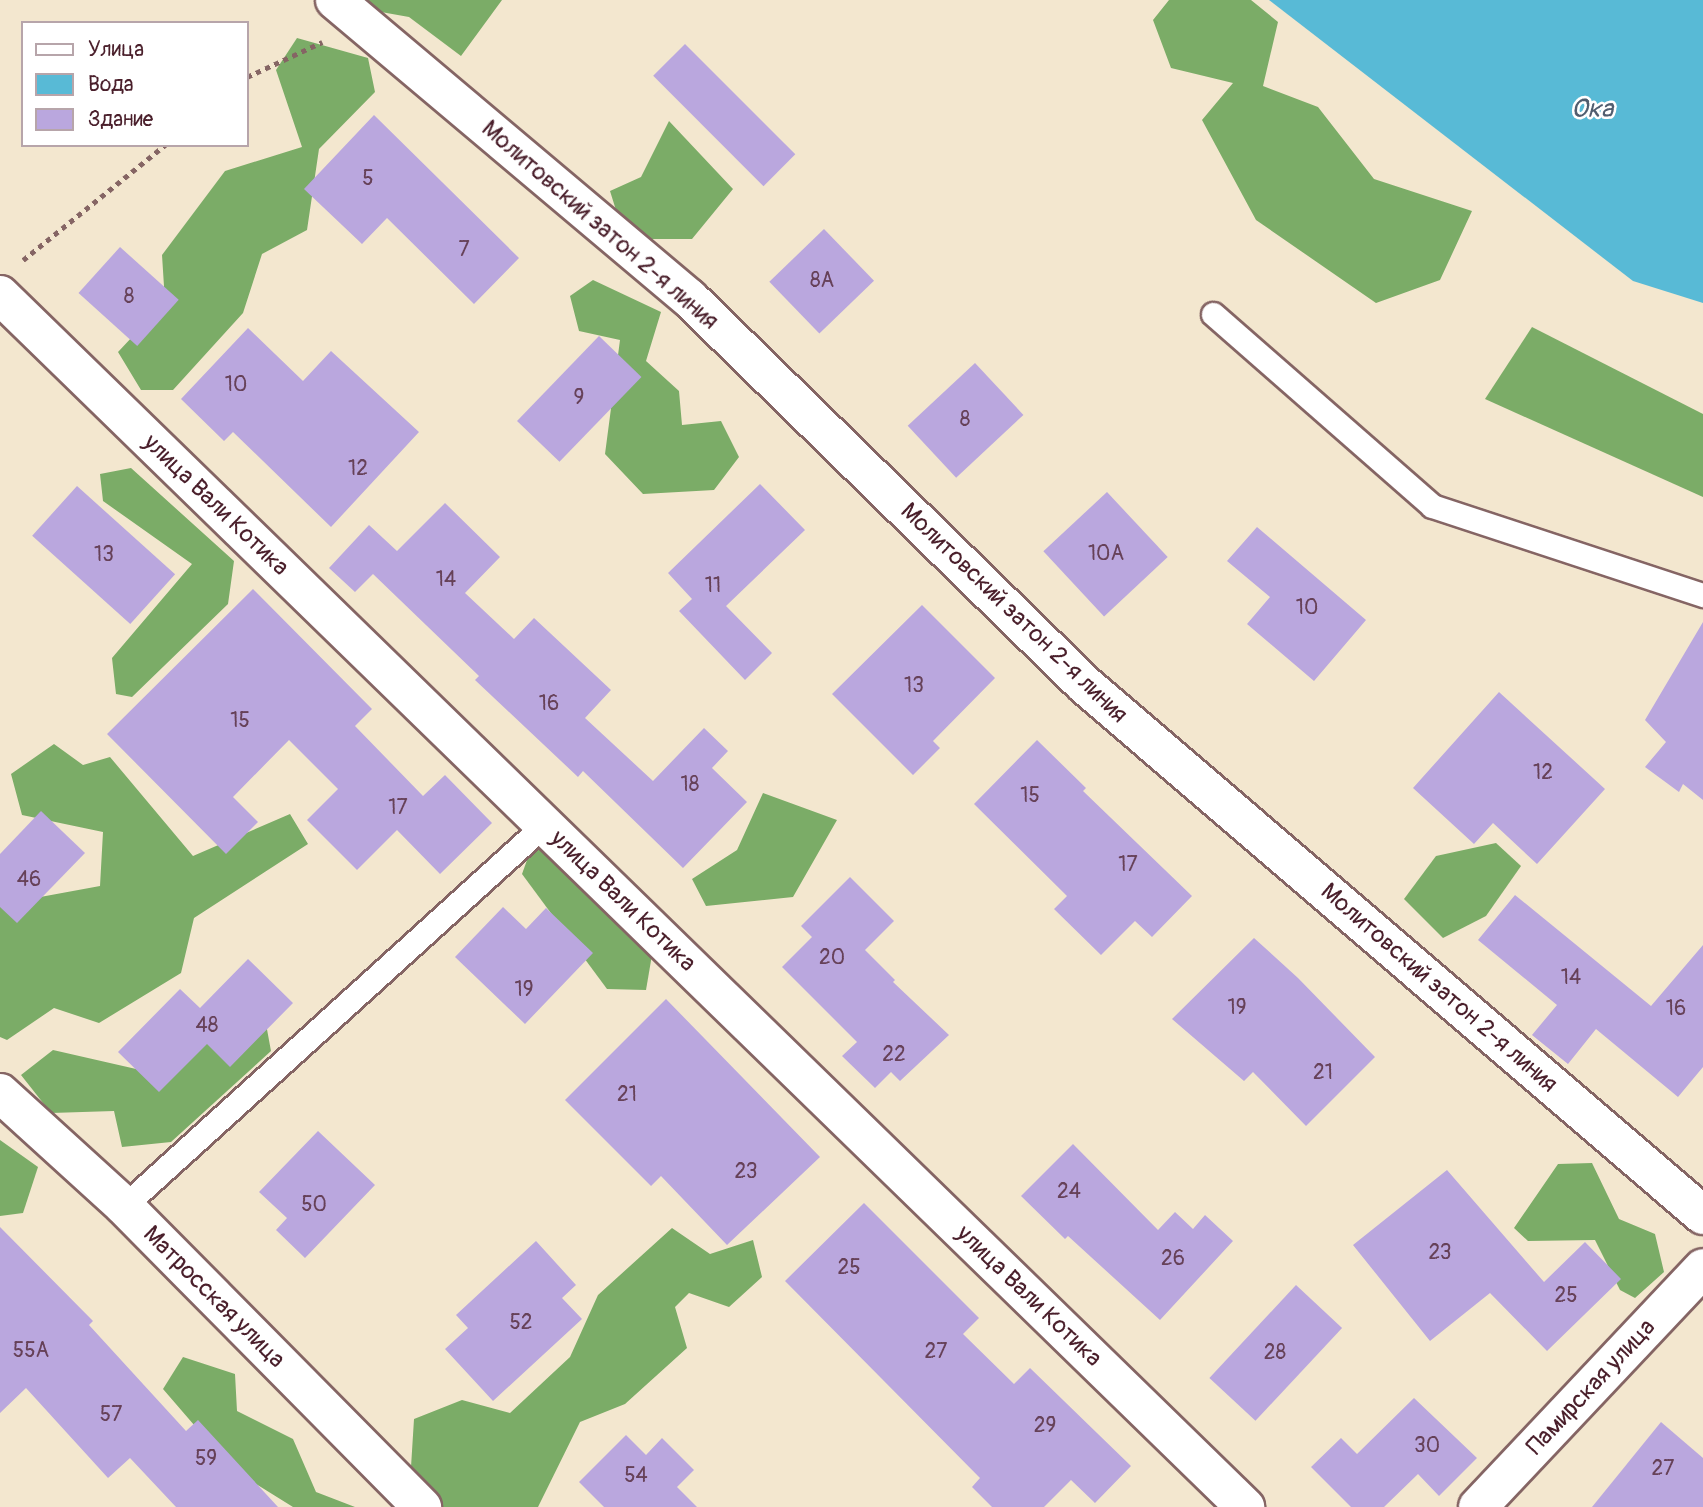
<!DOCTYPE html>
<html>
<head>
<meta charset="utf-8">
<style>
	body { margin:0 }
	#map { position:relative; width:1703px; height:1507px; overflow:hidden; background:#f3e7cf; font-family:Pangolin,sans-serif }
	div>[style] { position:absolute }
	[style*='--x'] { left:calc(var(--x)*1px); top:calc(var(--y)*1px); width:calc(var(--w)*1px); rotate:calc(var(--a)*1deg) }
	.forest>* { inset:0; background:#7bac67 }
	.water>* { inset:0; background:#58bad6 }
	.building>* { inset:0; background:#baa7de; transform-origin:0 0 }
	.path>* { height:4.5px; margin-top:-2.25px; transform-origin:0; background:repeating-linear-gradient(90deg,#856564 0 5px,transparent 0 10px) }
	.roads { filter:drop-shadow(2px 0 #856564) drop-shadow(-2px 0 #856564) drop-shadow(0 2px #856564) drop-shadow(0 -2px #856564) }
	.lane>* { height:23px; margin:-11.5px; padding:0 11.5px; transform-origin:11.5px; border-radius:11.5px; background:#fff }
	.street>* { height:38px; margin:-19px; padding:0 19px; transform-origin:19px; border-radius:19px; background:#fff }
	span { translate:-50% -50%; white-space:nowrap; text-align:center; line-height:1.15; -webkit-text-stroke:5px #fff; paint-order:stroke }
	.number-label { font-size:21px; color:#664158 }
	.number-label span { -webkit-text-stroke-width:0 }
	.street-label { font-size:24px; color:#4a1f2b }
	.water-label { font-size:26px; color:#505d6f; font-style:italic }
	.legend { position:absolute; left:21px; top:21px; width:228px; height:126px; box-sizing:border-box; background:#fff; border:2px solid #b7a5aa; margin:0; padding:9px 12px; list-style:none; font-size:21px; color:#4a1f2b }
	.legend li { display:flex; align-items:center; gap:14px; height:35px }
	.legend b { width:35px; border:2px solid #b7a5aa }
</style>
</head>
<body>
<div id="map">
	<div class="forest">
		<div style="clip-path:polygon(342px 0,502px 0,461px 56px,409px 17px,342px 5px)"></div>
		<div style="clip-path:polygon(1169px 0,1251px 0,1278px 22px,1263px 86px,1318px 107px,1374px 179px,1472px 211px,1440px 280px,1376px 303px,1256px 220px,1202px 120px,1233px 83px,1171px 68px,1153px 20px)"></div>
		<div style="clip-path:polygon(297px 38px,368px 58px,375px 92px,319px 149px,307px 230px,262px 254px,243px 313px,173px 390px,141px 390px,118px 352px,165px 302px,162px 255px,225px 171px,302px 147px,276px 70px)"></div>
		<div style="clip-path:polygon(669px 121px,733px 189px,692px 239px,625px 239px,610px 191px,641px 177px)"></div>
		<div style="clip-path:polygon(593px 280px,661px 312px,646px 361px,679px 391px,682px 425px,721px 421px,739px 457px,714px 490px,643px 494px,605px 454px,620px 340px,579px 331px,570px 296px)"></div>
		<div style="clip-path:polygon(1532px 327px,1703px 414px,1703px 497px,1485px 399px)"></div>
		<div style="clip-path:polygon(131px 468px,234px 561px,228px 604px,132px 697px,116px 694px,112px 658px,192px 564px,103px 501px,100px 474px)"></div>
		<div style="clip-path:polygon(54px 744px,83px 765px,110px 757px,193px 856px,290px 814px,308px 844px,194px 918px,181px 973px,99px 1023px,54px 1008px,7px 1040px,0 1037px,0 880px,24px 900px,100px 886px,103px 832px,22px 815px,11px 774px)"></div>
		<div style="clip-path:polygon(763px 793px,837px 820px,793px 897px,706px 906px,692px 879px,737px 850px)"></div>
		<div style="clip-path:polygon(1496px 843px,1521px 866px,1486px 916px,1443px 938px,1404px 899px,1436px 856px)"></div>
		<div style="clip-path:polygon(531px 849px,568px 853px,653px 949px,646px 990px,607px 989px,522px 874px)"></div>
		<div style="clip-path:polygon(264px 1013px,271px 1051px,171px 1142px,122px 1147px,114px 1111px,51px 1113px,21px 1075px,53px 1050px,158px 1074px,223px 1017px)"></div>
		<div style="clip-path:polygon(0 1140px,38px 1167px,23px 1213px,0 1216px)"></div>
		<div style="clip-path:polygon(1592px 1163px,1619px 1219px,1655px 1234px,1664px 1272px,1635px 1298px,1620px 1290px,1595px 1240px,1528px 1241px,1514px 1228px,1558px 1164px)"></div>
		<div style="clip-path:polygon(672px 1228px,710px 1254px,753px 1240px,762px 1277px,729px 1307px,689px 1293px,675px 1307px,687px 1348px,625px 1404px,580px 1422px,538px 1507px,433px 1507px,410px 1483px,414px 1419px,462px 1400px,510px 1413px,570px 1357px,598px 1295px)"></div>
		<div style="clip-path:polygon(183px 1357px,235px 1374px,237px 1411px,293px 1439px,316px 1492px,355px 1507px,293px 1507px,232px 1469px,163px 1389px)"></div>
	</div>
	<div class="water">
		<div style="clip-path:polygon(1269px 0,1703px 0,1703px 303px,1633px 281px)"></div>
	</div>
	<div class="building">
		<div style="left:685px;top:44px;width:156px;height:45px;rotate:45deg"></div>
		<div style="clip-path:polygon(374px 115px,519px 258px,474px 304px,387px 218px,362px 244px,304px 189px)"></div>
		<div style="left:824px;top:229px;width:72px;height:76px;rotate:46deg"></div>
		<div style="left:120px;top:247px;width:79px;height:62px;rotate:42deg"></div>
		<div style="clip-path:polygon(248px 328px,303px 381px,331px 351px,419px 432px,331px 527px,233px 432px,224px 441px,181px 399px)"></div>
		<div style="left:599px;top:336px;width:59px;height:118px;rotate:44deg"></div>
		<div style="left:975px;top:363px;width:71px;height:92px;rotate:47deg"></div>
		<div style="clip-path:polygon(760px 484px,805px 530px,726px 606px,772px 653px,745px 680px,679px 611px,692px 599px,668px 573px)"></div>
		<div style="left:77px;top:486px;width:132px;height:67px;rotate:42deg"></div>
		<div style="left:1107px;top:492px;width:89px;height:87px;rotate:47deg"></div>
		<div style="clip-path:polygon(445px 503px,500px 557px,465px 593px,514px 639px,534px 618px,611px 690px,585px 718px,653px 781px,704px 728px,728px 751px,712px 768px,747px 802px,683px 868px,583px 771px,578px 777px,475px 680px,479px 676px,373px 574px,355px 592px,329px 568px,369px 525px,397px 551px)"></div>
		<div style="clip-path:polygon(1257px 527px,1366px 620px,1314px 681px,1247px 624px,1270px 597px,1227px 561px)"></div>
		<div style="clip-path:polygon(253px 589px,372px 709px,355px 726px,423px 796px,445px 775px,492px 823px,440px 874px,397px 830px,357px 870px,307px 820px,338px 789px,289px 740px,233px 797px,258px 822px,226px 854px,107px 734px)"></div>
		<div style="clip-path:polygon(922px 605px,995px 678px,933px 741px,940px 748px,913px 775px,832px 694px)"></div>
		<div style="clip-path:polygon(1703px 622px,1703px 800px,1683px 784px,1679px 792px,1645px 767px,1666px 742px,1645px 720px)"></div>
		<div style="clip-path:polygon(1499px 692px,1605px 789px,1537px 864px,1493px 823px,1474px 844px,1413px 788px)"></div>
		<div style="clip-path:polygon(1037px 740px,1086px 788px,1083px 791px,1192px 896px,1152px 937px,1135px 921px,1101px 955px,1054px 909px,1067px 896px,974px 804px)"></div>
		<div style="clip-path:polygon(41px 811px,85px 853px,17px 923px,0 907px,0 854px)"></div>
		<div style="clip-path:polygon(850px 877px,894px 921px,865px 950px,895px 980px,893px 982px,949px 1035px,900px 1081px,891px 1072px,875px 1088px,842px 1056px,857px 1042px,782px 967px,812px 937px,801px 926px)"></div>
		<div style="clip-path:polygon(1515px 895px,1651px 1006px,1703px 945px,1703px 1067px,1678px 1097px,1596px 1029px,1568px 1064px,1532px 1035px,1557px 1005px,1478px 940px)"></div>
		<div style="clip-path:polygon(503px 907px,526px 929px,546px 908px,593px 953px,525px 1024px,455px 957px)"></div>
		<div style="clip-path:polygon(1254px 938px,1298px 978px,1375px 1057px,1306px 1126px,1253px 1072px,1244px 1081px,1172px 1019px)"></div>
		<div style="clip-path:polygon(248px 959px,293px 1003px,230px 1067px,207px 1044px,159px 1092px,118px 1052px,180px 989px,200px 1008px)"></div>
		<div style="clip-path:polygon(666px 999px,820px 1157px,727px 1245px,661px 1176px,651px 1186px,565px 1100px)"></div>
		<div style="clip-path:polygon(318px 1131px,375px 1185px,305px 1258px,276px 1230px,287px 1218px,259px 1192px)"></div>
		<div style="clip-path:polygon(1073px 1144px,1158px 1230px,1175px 1212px,1193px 1229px,1205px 1215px,1233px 1241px,1160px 1320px,1068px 1236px,1065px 1239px,1021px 1196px)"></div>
		<div style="clip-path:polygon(1447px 1170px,1544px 1282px,1585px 1242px,1621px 1279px,1547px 1351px,1490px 1293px,1430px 1341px,1353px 1245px)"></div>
		<div style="clip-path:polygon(864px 1203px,979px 1318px,963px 1334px,1014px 1384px,1030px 1368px,1131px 1466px,1095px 1503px,1071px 1480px,1044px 1507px,992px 1507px,972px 1487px,980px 1478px,785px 1281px)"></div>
		<div style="clip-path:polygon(0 1227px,93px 1321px,89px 1325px,186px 1431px,198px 1420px,278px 1507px,176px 1507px,130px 1458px,108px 1478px,26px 1388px,0 1413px)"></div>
		<div style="clip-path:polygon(536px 1241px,576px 1285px,562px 1298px,582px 1319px,493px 1401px,445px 1349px,468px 1328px,456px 1315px)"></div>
		<div style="left:1296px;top:1285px;width:63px;height:127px;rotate:43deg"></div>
		<div style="clip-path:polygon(1414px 1398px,1477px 1458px,1439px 1496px,1418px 1474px,1384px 1507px,1351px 1507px,1311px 1467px,1341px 1438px,1357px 1454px)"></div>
		<div style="clip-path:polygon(1661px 1422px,1703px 1458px,1703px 1507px,1592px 1507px)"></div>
		<div style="clip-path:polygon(626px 1435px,646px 1455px,662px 1438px,694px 1470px,677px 1487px,697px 1507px,604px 1507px,579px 1482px)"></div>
	</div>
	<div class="path">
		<div style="--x:247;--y:77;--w:83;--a:-25"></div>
		<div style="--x:23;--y:260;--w:183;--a:-39"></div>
	</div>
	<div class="roads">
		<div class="lane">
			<div style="--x:1213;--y:314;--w:291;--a:41.2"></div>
			<div style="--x:1432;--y:506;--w:285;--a:18.2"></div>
			<div style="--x:124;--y:1206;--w:567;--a:-42.21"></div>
		</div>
		<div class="street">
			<div style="--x:335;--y:0;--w:463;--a:40.1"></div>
			<div style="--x:689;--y:298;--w:554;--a:44.34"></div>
			<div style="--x:1085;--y:685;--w:814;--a:40.62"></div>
			<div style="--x:0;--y:295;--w:1738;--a:44.23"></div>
			<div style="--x:0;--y:1093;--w:168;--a:42.3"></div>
			<div style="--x:124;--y:1206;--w:424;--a:45.3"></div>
			<div style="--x:1478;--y:1507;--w:328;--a:-46.7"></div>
		</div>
	</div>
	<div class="number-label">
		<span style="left:368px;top:179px">5</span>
		<span style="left:464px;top:250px">7</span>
		<span style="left:822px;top:281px">8А</span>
		<span style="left:129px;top:297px">8</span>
		<span style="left:236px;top:385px">10</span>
		<span style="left:579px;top:398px">9</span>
		<span style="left:965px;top:420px">8</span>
		<span style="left:358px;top:469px">12</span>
		<span style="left:1106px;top:554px">10А</span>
		<span style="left:104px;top:555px">13</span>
		<span style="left:446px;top:580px">14</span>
		<span style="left:713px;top:586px">11</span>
		<span style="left:1307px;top:608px">10</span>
		<span style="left:914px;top:686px">13</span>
		<span style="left:549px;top:704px">16</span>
		<span style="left:240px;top:721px">15</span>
		<span style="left:1543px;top:773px">12</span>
		<span style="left:690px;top:785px">18</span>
		<span style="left:1030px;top:796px">15</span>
		<span style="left:398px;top:808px">17</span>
		<span style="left:1128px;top:865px">17</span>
		<span style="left:29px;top:880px">46</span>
		<span style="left:832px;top:958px">20</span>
		<span style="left:1571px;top:978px">14</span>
		<span style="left:524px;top:990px">19</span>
		<span style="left:1237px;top:1008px">19</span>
		<span style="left:1676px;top:1009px">16</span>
		<span style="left:207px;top:1026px">48</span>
		<span style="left:894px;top:1055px">22</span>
		<span style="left:1323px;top:1073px">21</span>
		<span style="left:627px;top:1095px">21</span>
		<span style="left:746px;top:1172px">23</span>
		<span style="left:1069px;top:1192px">24</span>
		<span style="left:314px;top:1205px">50</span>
		<span style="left:1440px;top:1253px">23</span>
		<span style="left:1173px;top:1259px">26</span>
		<span style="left:849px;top:1268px">25</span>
		<span style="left:1566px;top:1296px">25</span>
		<span style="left:521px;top:1323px">52</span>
		<span style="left:31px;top:1351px">55А</span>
		<span style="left:936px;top:1352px">27</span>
		<span style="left:1275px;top:1353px">28</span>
		<span style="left:111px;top:1415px">57</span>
		<span style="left:1045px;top:1426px">29</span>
		<span style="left:1427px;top:1446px">30</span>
		<span style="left:206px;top:1459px">59</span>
		<span style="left:1663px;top:1469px">27</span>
		<span style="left:636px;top:1476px">54</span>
	</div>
	<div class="street-label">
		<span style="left:600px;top:225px;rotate:41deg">Молитовский затон 2-я линия</span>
		<span style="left:216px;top:505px;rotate:44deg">улица Вали Котика</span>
		<span style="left:1014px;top:613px;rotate:44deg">Молитовский затон 2-я линия</span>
		<span style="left:623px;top:901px;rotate:44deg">улица Вали Котика</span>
		<span style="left:1439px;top:988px;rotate:41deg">Молитовский затон 2-я линия</span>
		<span style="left:1029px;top:1296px;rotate:44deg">улица Вали Котика</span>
		<span style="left:214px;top:1297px;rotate:45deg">Матросская улица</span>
		<span style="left:1591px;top:1387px;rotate:-47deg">Памирская улица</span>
	</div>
	<div class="water-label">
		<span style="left:1592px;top:110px">Ока</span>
	</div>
	<ul class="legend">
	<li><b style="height:9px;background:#fff"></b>Улица</li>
	<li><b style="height:19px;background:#58bad6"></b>Вода</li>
	<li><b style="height:19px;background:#baa7de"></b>Здание</li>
	</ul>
</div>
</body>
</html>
